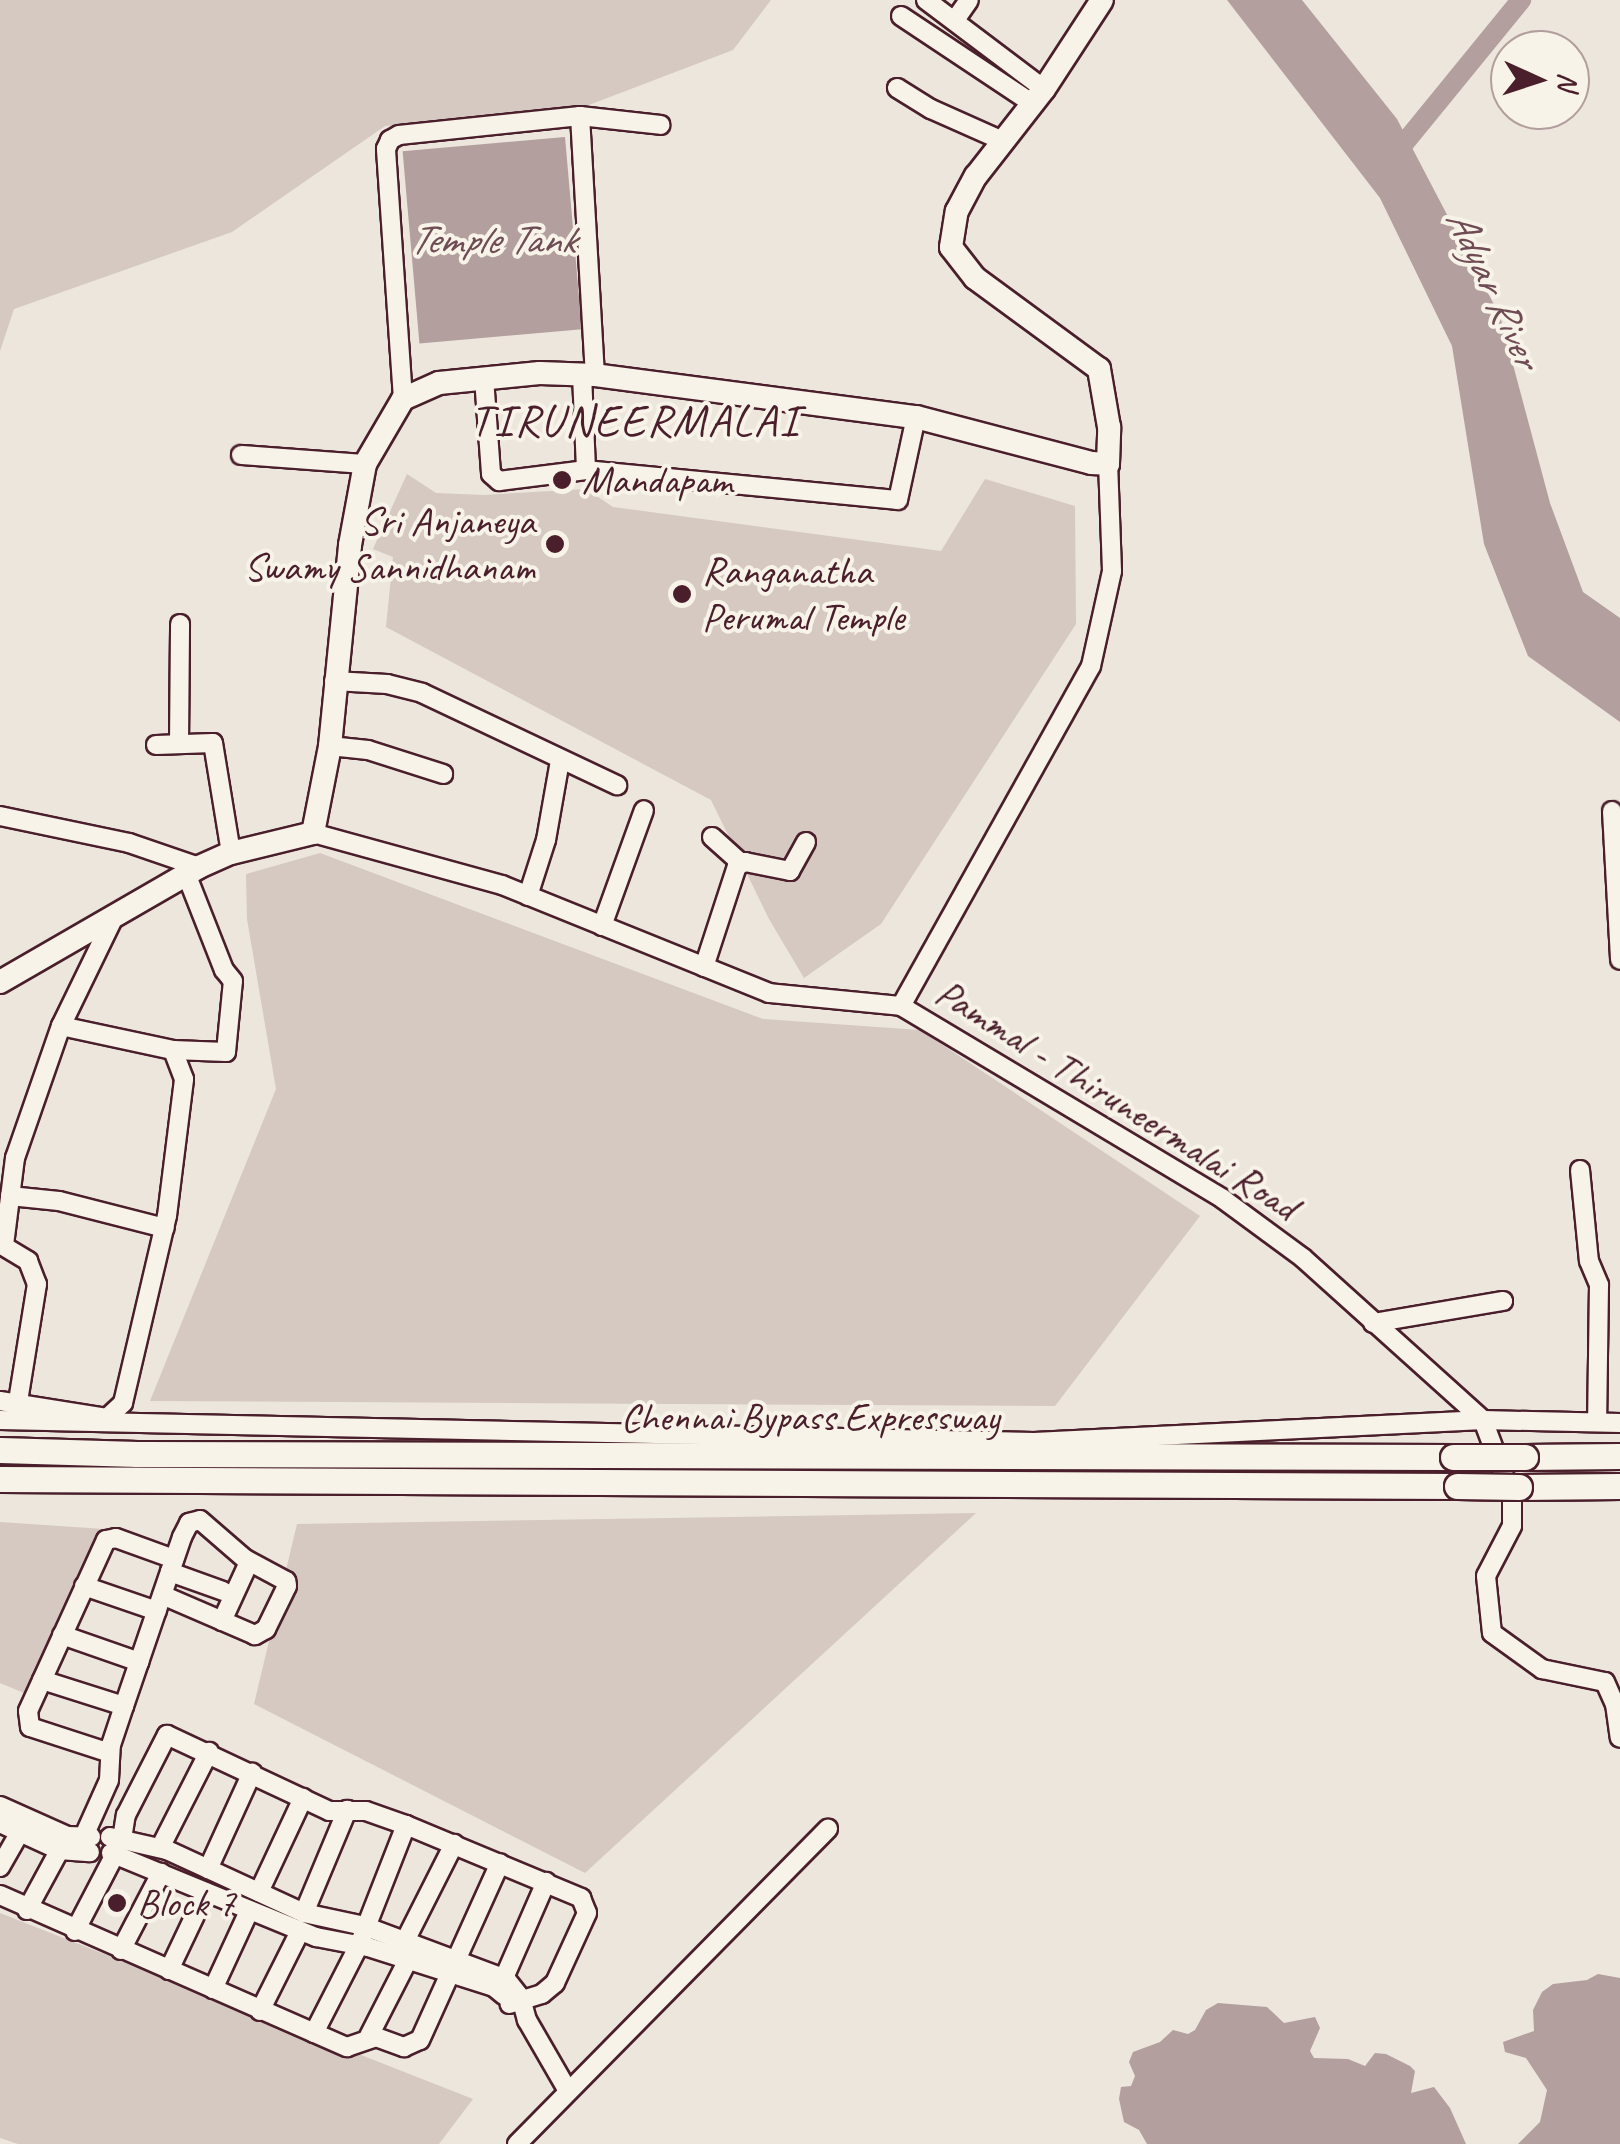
<!DOCTYPE html>
<html>
<head>
<meta charset="utf-8">
<style>
	body { margin:0 }
	#map { position:relative; width:1620px; height:2144px; overflow:hidden; background:#ece6dd; font-family:Caveat,sans-serif }
	div>[style] { position:absolute }
	[style*='--x'] { left:calc(var(--x)*1px); top:calc(var(--y)*1px); width:calc(var(--w)*1px); rotate:calc(var(--a)*1deg) }
	.green>* { inset:0; background:#d5c9c2 }
	.water>* { inset:0; background:#b39f9d; transform-origin:0 0 }
	.river>* { height:20px; margin:-10px; padding:0 10px; transform-origin:10px; border-radius:10px; background:#b39f9d }
	.roads { filter:drop-shadow(2px 0 #4a1f2b) drop-shadow(-2px 0 #4a1f2b) drop-shadow(0 2px #4a1f2b) drop-shadow(0 -2px #4a1f2b) }
	.minor>* { height:18px; margin:-9px; padding:0 9px; transform-origin:9px; border-radius:9px; background:#f7f3e8 }
	.major>* { height:22px; margin:-11px; padding:0 11px; transform-origin:11px; border-radius:11px; background:#f7f3e8 }
	.highway>* { height:25px; margin:-12.5px; padding:0 12.5px; transform-origin:12.5px; border-radius:12.5px; background:#f7f3e8 }
	.bridges { filter:drop-shadow(2px 0 #4a1f2b) drop-shadow(-2px 0 #4a1f2b) drop-shadow(0 2px #4a1f2b) drop-shadow(0 -2px #4a1f2b) }
	.highway-bridge>* { height:25px; margin:-12.5px; padding:0 12.5px; transform-origin:12.5px; border-radius:12.5px; background:#f7f3e8 }
	.dots>* { width:28px; height:28px; translate:-50% -50%; box-sizing:border-box; border:5px solid #f7f3e8; border-radius:50% }
	span { translate:-50% -50%; white-space:nowrap; text-align:center; line-height:1.15; -webkit-text-stroke:8px #f7f3e8; paint-order:stroke }
	.poi-label { font-size:40px; color:#4a1f2b }
	.left { translate:0 -50%; text-align:left }
	.right { translate:-100% -50%; text-align:right }
	.street-label { font-size:40px; color:#4a1f2b }
	.water-label { font-size:42px; color:#6f4c53; font-style:italic }
	.quarter-label { font-size:45px; color:#4a1f2b; letter-spacing:2.5px }
	.north { position:absolute; left:1490px; top:30px; width:100px; height:100px; box-sizing:border-box; background:#f7f3e8; border:2px solid #b29e9c; border-radius:50%; rotate:93deg; font-size:28px; font-weight:700; line-height:40px; text-align:center; color:#4a1f2b }
	.north::after { content:''; display:block; margin:auto; width:35px; height:45px; background:#4a1f2b; clip-path:polygon(50% 0,100% 100%,50% 72%,0 100%) }
</style>
</head>
<body>
<div id="map">
	<div class="green">
		<div style="clip-path:polygon(0 0,771px 0,733px 50px,581px 108px,385px 126px,232px 232px,14px 309px,0 351px)"></div>
		<div style="clip-path:polygon(407px 474px,436px 493px,484px 495px,586px 489px,613px 507px,941px 551px,985px 479px,1075px 506px,1076px 624px,881px 924px,804px 978px,769px 919px,711px 800px,386px 627px,393px 557px,373px 549px)"></div>
		<div style="clip-path:polygon(320px 853px,763px 1019px,920px 1030px,1200px 1216px,1055px 1406px,150px 1401px,276px 1089px,247px 919px,246px 874px)"></div>
		<div style="clip-path:polygon(976px 1513px,585px 1873px,254px 1704px,297px 1524px)"></div>
		<div style="clip-path:polygon(0 1522px,104px 1529px,29px 1695px,0 1683px)"></div>
		<div style="clip-path:polygon(0 1913px,473px 2099px,439px 2144px,18px 2144px,0 2138px)"></div>
	</div>
	<div class="water">
		<div style="clip-path:polygon(1227px 0,1302px 0,1397px 119px,1500px 316px,1550px 503px,1583px 592px,1620px 618px,1620px 722px,1528px 656px,1484px 544px,1452px 346px,1380px 198px)"></div>
		<div style="left:565px;top:137px;width:193px;height:163px;rotate:85deg"></div>
		<div style="clip-path:polygon(1598px 1974px,1620px 1978px,1620px 2144px,1518px 2144px,1540px 2122px,1547px 2090px,1526px 2058px,1505px 2052px,1503px 2042px,1534px 2031px,1533px 2010px,1542px 1992px,1553px 1984px,1587px 1980px)"></div>
		<div style="clip-path:polygon(1218px 2003px,1267px 2007px,1284px 2023px,1315px 2017px,1320px 2028px,1310px 2051px,1314px 2058px,1348px 2059px,1365px 2066px,1375px 2053px,1386px 2054px,1410px 2066px,1415px 2071px,1411px 2093px,1434px 2087px,1450px 2108px,1466px 2144px,1147px 2144px,1139px 2130px,1124px 2122px,1119px 2099px,1121px 2087px,1131px 2086px,1135px 2076px,1129px 2062px,1133px 2052px,1160px 2042px,1173px 2030px,1188px 2034px,1195px 2030px,1206px 2010px)"></div>
	</div>
	<div class="river">
		<div style="--x:1393;--y:157;--w:203;--a:-50.8"></div>
	</div>
	<div class="roads">
		<div class="minor">
			<div style="--x:926;--y:0;--w:148;--a:37"></div>
			<div style="--x:901;--y:16;--w:157;--a:33.6"></div>
			<div style="--x:955;--y:20;--w:24;--a:-55"></div>
			<div style="--x:897;--y:88;--w:40;--a:32"></div>
			<div style="--x:931;--y:109;--w:79;--a:24"></div>
			<div style="--x:580;--y:116;--w:259;--a:86.7"></div>
			<div style="--x:582;--y:374;--w:96;--a:87.6"></div>
			<div style="--x:484;--y:378;--w:96;--a:85.8"></div>
			<div style="--x:491;--y:474;--w:11;--a:41"></div>
			<div style="--x:499;--y:481;--w:88;--a:-7.2"></div>
			<div style="--x:586;--y:470;--w:313;--a:5.5"></div>
			<div style="--x:898;--y:500;--w:85;--a:-77.8"></div>
			<div style="--x:403;--y:399;--w:251;--a:-93.9"></div>
			<div style="--x:386;--y:149;--w:10;--a:-66"></div>
			<div style="--x:390;--y:140;--w:10;--a:-29"></div>
			<div style="--x:399;--y:135;--w:182;--a:-6"></div>
			<div style="--x:580;--y:116;--w:81;--a:6.3"></div>
			<div style="--x:241;--y:455;--w:124;--a:4.2"></div>
			<div style="--x:334;--y:681;--w:53;--a:3.2"></div>
			<div style="--x:387;--y:684;--w:36;--a:14"></div>
			<div style="--x:422;--y:693;--w:216;--a:25.3"></div>
			<div style="--x:179;--y:744;--w:120;--a:-89.5"></div>
			<div style="--x:156;--y:745;--w:57;--a:-2"></div>
			<div style="--x:213;--y:743;--w:111;--a:80.7"></div>
			<div style="--x:330;--y:746;--w:38;--a:6"></div>
			<div style="--x:368;--y:750;--w:79;--a:17.7"></div>
			<div style="--x:1612;--y:811;--w:149;--a:86.9"></div>
			<div style="--x:0;--y:816;--w:132;--a:11.8"></div>
			<div style="--x:129;--y:843;--w:74;--a:18.9"></div>
			<div style="--x:313;--y:833;--w:196;--a:15.4"></div>
			<div style="--x:502;--y:885;--w:288;--a:22"></div>
			<div style="--x:769;--y:993;--w:133;--a:5.6"></div>
			<div style="--x:901;--y:1006;--w:375;--a:30.9"></div>
			<div style="--x:1223;--y:1199;--w:99;--a:36.4"></div>
			<div style="--x:1303;--y:1258;--w:242;--a:42"></div>
			<div style="--x:1483;--y:1420;--w:82;--a:69.4"></div>
			<div style="--x:1512;--y:1497;--w:29;--a:90"></div>
			<div style="--x:1512;--y:1526;--w:56;--a:117.5"></div>
			<div style="--x:1486;--y:1576;--w:57;--a:84"></div>
			<div style="--x:1492;--y:1633;--w:62;--a:35.8"></div>
			<div style="--x:1542;--y:1669;--w:64;--a:11.7"></div>
			<div style="--x:1605;--y:1682;--w:24;--a:66"></div>
			<div style="--x:1615;--y:1704;--w:34;--a:82"></div>
			<div style="--x:712;--y:837;--w:38;--a:42"></div>
			<div style="--x:528;--y:896;--w:59;--a:-72.2"></div>
			<div style="--x:546;--y:840;--w:80;--a:-80"></div>
			<div style="--x:602;--y:926;--w:123;--a:-70.1"></div>
			<div style="--x:704;--y:967;--w:106;--a:-71.9"></div>
			<div style="--x:737;--y:866;--w:9;--a:-27"></div>
			<div style="--x:745;--y:862;--w:46;--a:11.3"></div>
			<div style="--x:790;--y:871;--w:33;--a:-61"></div>
			<div style="--x:901;--y:1006;--w:389;--a:-60.8"></div>
			<div style="--x:1091;--y:666;--w:97;--a:-77.5"></div>
			<div style="--x:1112;--y:571;--w:107;--a:-92.1"></div>
			<div style="--x:61;--y:1026;--w:115;--a:12.1"></div>
			<div style="--x:173;--y:1050;--w:53;--a:2.2"></div>
			<div style="--x:226;--y:1052;--w:71;--a:-84.4"></div>
			<div style="--x:233;--y:981;--w:14;--a:-129"></div>
			<div style="--x:224;--y:970;--w:101;--a:-111.5"></div>
			<div style="--x:1580;--y:1170;--w:91;--a:84.4"></div>
			<div style="--x:1589;--y:1261;--w:26;--a:67"></div>
			<div style="--x:1599;--y:1285;--w:137;--a:90.8"></div>
			<div style="--x:10;--y:1196;--w:49;--a:5.8"></div>
			<div style="--x:59;--y:1201;--w:109;--a:14.3"></div>
			<div style="--x:0;--y:1244;--w:33;--a:31"></div>
			<div style="--x:28;--y:1261;--w:25;--a:69"></div>
			<div style="--x:37;--y:1284;--w:132;--a:99.2"></div>
			<div style="--x:4;--y:1245;--w:88;--a:-82.8"></div>
			<div style="--x:15;--y:1158;--w:140;--a:-70.8"></div>
			<div style="--x:61;--y:1026;--w:123;--a:-64.1"></div>
			<div style="--x:1373;--y:1323;--w:132;--a:-9.6"></div>
			<div style="--x:0;--y:1401;--w:108;--a:9"></div>
			<div style="--x:107;--y:1418;--w:22;--a:-43"></div>
			<div style="--x:123;--y:1403;--w:192;--a:-76.8"></div>
			<div style="--x:167;--y:1216;--w:138;--a:-82.9"></div>
			<div style="--x:184;--y:1079;--w:31;--a:-111"></div>
			<div style="--x:0;--y:1420;--w:1034;--a:1.22"></div>
			<div style="--x:1034;--y:1442;--w:450;--a:-2.8"></div>
			<div style="--x:1483;--y:1420;--w:137;--a:1.3"></div>
			<div style="--x:170;--y:1572;--w:56;--a:19.7"></div>
			<div style="--x:84;--y:1586;--w:77;--a:18.9"></div>
			<div style="--x:222;--y:1621;--w:65;--a:-65.4"></div>
			<div style="--x:62;--y:1635;--w:82;--a:19.3"></div>
			<div style="--x:42;--y:1680;--w:86;--a:17.6"></div>
			<div style="--x:110;--y:1753;--w:84;--a:-162"></div>
			<div style="--x:30;--y:1727;--w:16;--a:-97"></div>
			<div style="--x:28;--y:1711;--w:188;--a:-65.5"></div>
			<div style="--x:106;--y:1540;--w:10;--a:-11"></div>
			<div style="--x:116;--y:1538;--w:62;--a:19.9"></div>
			<div style="--x:0;--y:1806;--w:73;--a:24.1"></div>
			<div style="--x:67;--y:1836;--w:24;--a:2"></div>
			<div style="--x:0;--y:1823;--w:65;--a:24.6"></div>
			<div style="--x:59;--y:1850;--w:31;--a:4"></div>
			<div style="--x:84;--y:1836;--w:61;--a:-65.9"></div>
			<div style="--x:109;--y:1780;--w:35;--a:-87"></div>
			<div style="--x:111;--y:1745;--w:41;--a:-71.6"></div>
			<div style="--x:124;--y:1706;--w:142;--a:-71.1"></div>
			<div style="--x:170;--y:1572;--w:37;--a:-71"></div>
			<div style="--x:182;--y:1537;--w:16;--a:-63"></div>
			<div style="--x:189;--y:1523;--w:11;--a:-15"></div>
			<div style="--x:200;--y:1520;--w:60;--a:40.9"></div>
			<div style="--x:245;--y:1559;--w:47;--a:28.2"></div>
			<div style="--x:286;--y:1581;--w:5;--a:79"></div>
			<div style="--x:287;--y:1586;--w:48;--a:116"></div>
			<div style="--x:266;--y:1629;--w:13;--a:151"></div>
			<div style="--x:255;--y:1635;--w:101;--a:-156.7"></div>
			<div style="--x:110;--y:1837;--w:58;--a:12.8"></div>
			<div style="--x:167;--y:1850;--w:151;--a:24.7"></div>
			<div style="--x:304;--y:1913;--w:61;--a:12.2"></div>
			<div style="--x:364;--y:1926;--w:152;--a:20.5"></div>
			<div style="--x:506;--y:1979;--w:24;--a:52"></div>
			<div style="--x:521;--y:1998;--w:23;--a:75"></div>
			<div style="--x:527;--y:2020;--w:82;--a:60"></div>
			<div style="--x:122;--y:1839;--w:24;--a:-81"></div>
			<div style="--x:126;--y:1815;--w:90;--a:-62.9"></div>
			<div style="--x:167;--y:1735;--w:179;--a:25.1"></div>
			<div style="--x:329;--y:1811;--w:37;--a:0"></div>
			<div style="--x:366;--y:1811;--w:42;--a:19.3"></div>
			<div style="--x:406;--y:1825;--w:190;--a:22.6"></div>
			<div style="--x:581;--y:1898;--w:16;--a:68"></div>
			<div style="--x:587;--y:1913;--w:77;--a:114.6"></div>
			<div style="--x:555;--y:1983;--w:17;--a:140"></div>
			<div style="--x:542;--y:1994;--w:34;--a:163"></div>
			<div style="--x:160;--y:1848;--w:108;--a:-63"></div>
			<div style="--x:111;--y:1853;--w:222;--a:22.3"></div>
			<div style="--x:316;--y:1937;--w:53;--a:10.9"></div>
			<div style="--x:368;--y:1947;--w:132;--a:17.6"></div>
			<div style="--x:494;--y:1987;--w:13;--a:39"></div>
			<div style="--x:0;--y:1867;--w:40;--a:-60.3"></div>
			<div style="--x:208;--y:1869;--w:106;--a:-65.4"></div>
			<div style="--x:259;--y:1892;--w:104;--a:-64.9"></div>
			<div style="--x:0;--y:1895;--w:379;--a:23.7"></div>
			<div style="--x:347;--y:2047;--w:31;--a:-19"></div>
			<div style="--x:376;--y:2037;--w:30;--a:20"></div>
			<div style="--x:404;--y:2047;--w:17;--a:-24"></div>
			<div style="--x:420;--y:2040;--w:194;--a:-65.7"></div>
			<div style="--x:27;--y:1910;--w:80;--a:-61.5"></div>
			<div style="--x:304;--y:1913;--w:112;--a:-67.3"></div>
			<div style="--x:75;--y:1931;--w:87;--a:-62.5"></div>
			<div style="--x:405;--y:1941;--w:109;--a:-63.2"></div>
			<div style="--x:121;--y:1950;--w:87;--a:-62.5"></div>
			<div style="--x:169;--y:1970;--w:86;--a:-64.6"></div>
			<div style="--x:504;--y:1978;--w:105;--a:-66.4"></div>
			<div style="--x:213;--y:1989;--w:86;--a:-65.2"></div>
			<div style="--x:260;--y:2011;--w:89;--a:-63.4"></div>
			<div style="--x:314;--y:2033;--w:99;--a:-62.9"></div>
			<div style="--x:359;--y:1945;--w:129;--a:-68.6"></div>
			<div style="--x:368;--y:2038;--w:88;--a:-62.9"></div>
			<div style="--x:517;--y:2144;--w:443;--a:-45.4"></div>
		</div>
		<div class="major">
			<div style="--x:0;--y:982;--w:230;--a:-30"></div>
			<div style="--x:199;--y:867;--w:35;--a:-24"></div>
			<div style="--x:231;--y:853;--w:84;--a:-13.7"></div>
			<div style="--x:313;--y:833;--w:89;--a:-78.9"></div>
			<div style="--x:330;--y:746;--w:202;--a:-84.3"></div>
			<div style="--x:350;--y:545;--w:82;--a:-79.5"></div>
			<div style="--x:365;--y:464;--w:75;--a:-59.7"></div>
			<div style="--x:403;--y:399;--w:39;--a:-24"></div>
			<div style="--x:439;--y:383;--w:101;--a:-5.7"></div>
			<div style="--x:540;--y:373;--w:55;--a:2.1"></div>
			<div style="--x:595;--y:375;--w:324;--a:7.5"></div>
			<div style="--x:916;--y:417;--w:181;--a:14.7"></div>
			<div style="--x:1091;--y:463;--w:17;--a:3"></div>
			<div style="--x:1108;--y:464;--w:37;--a:-88"></div>
			<div style="--x:1109;--y:427;--w:59;--a:-99.8"></div>
			<div style="--x:1099;--y:369;--w:154;--a:-143.7"></div>
			<div style="--x:975;--y:278;--w:39;--a:-128"></div>
			<div style="--x:951;--y:247;--w:36;--a:-81"></div>
			<div style="--x:957;--y:211;--w:40;--a:-62"></div>
			<div style="--x:976;--y:176;--w:110;--a:-52"></div>
			<div style="--x:1044;--y:89;--w:106;--a:-56.9"></div>
		</div>
		<div class="highway">
			<div style="--x:0;--y:1450;--w:137;--a:1.7"></div>
			<div style="--x:137;--y:1454;--w:1316;--a:0.13"></div>
			<div style="--x:1525;--y:1457;--w:95;--a:-0.6"></div>
			<div style="--x:0;--y:1479;--w:1457;--a:0.28"></div>
			<div style="--x:1519;--y:1487;--w:101;--a:-0.6"></div>
		</div>
	</div>
	<div class="bridges">
		<div class="highway-bridge">
			<div style="--x:1453;--y:1457;--w:72;--a:0"></div>
			<div style="--x:1457;--y:1486;--w:62;--a:0.9"></div>
		</div>
	</div>
	<div class="dots">
		<div style="left:562px;top:480px;background:#4a1f2b"></div>
		<div style="left:555px;top:544px;background:#4a1f2b"></div>
		<div style="left:682px;top:594px;background:#4a1f2b"></div>
		<div style="left:117px;top:1903px;background:#4a1f2b"></div>
	</div>
	<div class="poi-label">
		<span class="left" style="left:582px;top:480px">Mandapam</span>
		<span class="right" style="left:535px;top:544px">Sri Anjaneya<br>Swamy Sannidhanam</span>
		<span class="left" style="left:702px;top:594px">Ranganatha<br>Perumal Temple</span>
		<span class="left" style="left:137px;top:1903px">Block 7</span>
	</div>
	<div class="street-label">
		<span style="left:1117px;top:1099px;rotate:32deg">Pammal - Thiruneermalai Road</span>
		<span style="left:810px;top:1417px">Chennai Bypass Expressway</span>
	</div>
	<div class="water-label">
		<span style="left:492px;top:240px">Temple Tank</span>
		<span style="left:1493px;top:288px;rotate:65deg">Adyar River</span>
	</div>
	<div class="quarter-label">
		<span style="left:635px;top:421px">TIRUNEERMALAI</span>
	</div>
	<div class="north">N</div>
</div>
</body>
</html>
